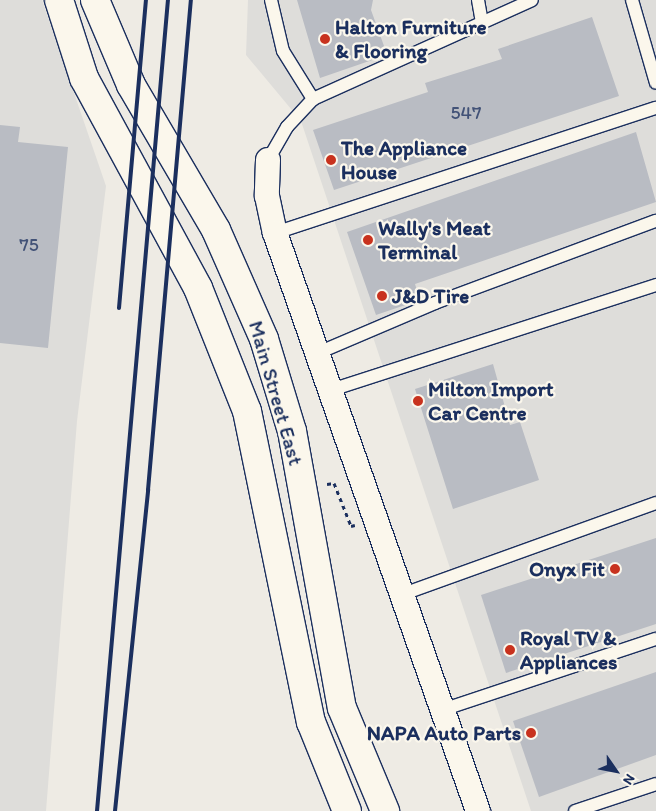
<!DOCTYPE html>
<html>
<head>
<meta charset="utf-8">
<style>
	body { margin:0 }
	#map { position:relative; width:656px; height:811px; overflow:hidden; background:#eeebe4; font-family:Itim,sans-serif }
	div>[style] { position:absolute }
	[style*='--x'] { left:calc(var(--x)*1px); top:calc(var(--y)*1px); width:calc(var(--w)*1px); rotate:calc(var(--a)*1deg) }
	.built>* { inset:0; background:#deddda }
	.building>* { inset:0; background:#b9bcc3 }
	.path>* { height:3px; margin-top:-1.5px; transform-origin:0; background:repeating-linear-gradient(90deg,#1b2f5e 0 4px,transparent 0 8px) }
	.roads { filter:drop-shadow(1px 0 #1b2f5e) drop-shadow(-1px 0 #1b2f5e) drop-shadow(0 1px #1b2f5e) drop-shadow(0 -1px #1b2f5e) }
	.service>* { height:12px; margin:-6px; padding:0 6px; transform-origin:6px; border-radius:6px; background:#fbf7ec }
	.minor>* { height:24px; margin:-12px; padding:0 12px; transform-origin:12px; border-radius:12px; background:#fbf7ec }
	.secondary>* { height:28px; margin:-14px; padding:0 14px; transform-origin:14px; border-radius:14px; background:#fbf7ec }
	.rail>* { height:4px; margin:-2px; padding:0 2px; transform-origin:2px; border-radius:2px; background:#1b2f5e }
	.dots>* { width:14px; height:14px; translate:-50% -50%; box-sizing:border-box; border:2px solid #fbf7ec; border-radius:50% }
	span { translate:-50% -50%; white-space:nowrap; text-align:center; line-height:1.15; -webkit-text-stroke:4.5px #fbf7ec; paint-order:stroke }
	.number-label { font-size:19px; color:#425277 }
	.number-label span { -webkit-text-stroke-width:0 }
	.poi-label { font-size:21px; color:#1b2f5e; font-weight:700 }
	.left { translate:0 -50%; text-align:left }
	.right { translate:-100% -50%; text-align:right }
	.street-label { font-size:21px; color:#1b2f5e }
	.north { position:absolute; left:591px; top:746px; width:50px; height:50px; -webkit-text-stroke:4px #fbf7ec; paint-order:stroke; rotate:123deg; font-size:14px; font-weight:700; line-height:20px; text-align:center; color:#1b2f5e }
	.north::after { content:''; display:block; margin:auto; width:18px; height:22px; background:#1b2f5e; clip-path:polygon(50% 0,100% 100%,50% 72%,0 100%) }
</style>
</head>
<body>
<div id="map">
	<div class="built">
		<div style="clip-path:polygon(0 0,42px 0,106px 186px,77px 421px,46px 811px,0 811px)"></div>
		<div style="clip-path:polygon(248px 0,656px 0,656px 811px,531px 811px,301px 121px,246px 55px)"></div>
	</div>
	<div class="building">
		<div style="clip-path:polygon(297px 0,373px 0,371px 10px,384px 46px,378px 58px,320px 78px)"></div>
		<div style="clip-path:polygon(592px 17px,619px 96px,334px 190px,313px 130px,428px 92px,425px 83px,502px 59px,498px 49px)"></div>
		<div style="clip-path:polygon(0 125px,20px 127px,18px 142px,68px 147px,48px 348px,0 343px)"></div>
		<div style="clip-path:polygon(636px 132px,656px 202px,415px 284px,420px 300px,376px 315px,347px 232px)"></div>
		<div style="clip-path:polygon(493px 364px,510px 425px,520px 422px,539px 480px,453px 509px,415px 389px)"></div>
		<div style="clip-path:polygon(656px 538px,656px 624px,506px 673px,481px 595px)"></div>
		<div style="clip-path:polygon(656px 672px,656px 755px,539px 797px,513px 721px)"></div>
	</div>
	<div class="path">
		<div style="--x:327;--y:484;--w:7;--a:-8"></div>
		<div style="--x:334;--y:483;--w:46;--a:68.4"></div>
		<div style="--x:351;--y:526;--w:4;--a:-14"></div>
	</div>
	<div class="roads">
		<div class="service">
			<div style="--x:271;--y:0;--w:52;--a:76.8"></div>
			<div style="--x:283;--y:51;--w:57;--a:58"></div>
			<div style="--x:478;--y:0;--w:22;--a:80"></div>
			<div style="--x:632;--y:0;--w:86;--a:73.9"></div>
			<div style="--x:268;--y:160;--w:38;--a:-60"></div>
			<div style="--x:287;--y:127;--w:38;--a:-47"></div>
			<div style="--x:313;--y:99;--w:240;--a:-24.3"></div>
			<div style="--x:275;--y:233;--w:401;--a:-18.2"></div>
			<div style="--x:318;--y:353;--w:127;--a:-23.1"></div>
			<div style="--x:435;--y:303;--w:236;--a:-20.4"></div>
			<div style="--x:331;--y:390;--w:342;--a:-17.9"></div>
			<div style="--x:403;--y:594;--w:269;--a:-19.8"></div>
			<div style="--x:445;--y:709;--w:222;--a:-18.4"></div>
			<div style="--x:575;--y:811;--w:85;--a:-18.4"></div>
		</div>
		<div class="minor">
			<div style="--x:268;--y:160;--w:36;--a:92"></div>
			<div style="--x:267;--y:196;--w:38;--a:78"></div>
			<div style="--x:275;--y:233;--w:613;--a:70.65"></div>
		</div>
		<div class="secondary">
			<div style="--x:59;--y:0;--w:82;--a:72.2"></div>
			<div style="--x:84;--y:78;--w:239;--a:61.5"></div>
			<div style="--x:198;--y:288;--w:132;--a:68.3"></div>
			<div style="--x:247;--y:411;--w:318;--a:78.4"></div>
			<div style="--x:311;--y:722;--w:96;--a:68"></div>
			<div style="--x:95;--y:0;--w:92;--a:67"></div>
			<div style="--x:131;--y:85;--w:168;--a:59.6"></div>
			<div style="--x:216;--y:230;--w:119;--a:66.2"></div>
			<div style="--x:264;--y:339;--w:96;--a:73.1"></div>
			<div style="--x:292;--y:431;--w:281;--a:79.8"></div>
			<div style="--x:342;--y:708;--w:112;--a:67.3"></div>
		</div>
	</div>
	<div class="rail">
		<div style="--x:119;--y:308;--w:309;--a:-85"></div>
		<div style="--x:97;--y:811;--w:814;--a:-85"></div>
		<div style="--x:115;--y:811;--w:323;--a:-84.1"></div>
		<div style="--x:148;--y:490;--w:492;--a:-85"></div>
	</div>
	<div class="dots">
		<div style="left:325px;top:39px;background:#c8321e"></div>
		<div style="left:331px;top:160px;background:#c8321e"></div>
		<div style="left:368px;top:240px;background:#c8321e"></div>
		<div style="left:382px;top:296px;background:#c8321e"></div>
		<div style="left:418px;top:401px;background:#c8321e"></div>
		<div style="left:615px;top:569px;background:#c8321e"></div>
		<div style="left:510px;top:650px;background:#c8321e"></div>
		<div style="left:531px;top:733px;background:#c8321e"></div>
	</div>
	<div class="number-label">
		<span style="left:466px;top:113px">547</span>
		<span style="left:29px;top:245px">75</span>
	</div>
	<div class="poi-label">
		<span class="left" style="left:335px;top:39px">Halton Furniture<br>&amp; Flooring</span>
		<span class="left" style="left:341px;top:160px">The Appliance<br>House</span>
		<span class="left" style="left:378px;top:240px">Wally's Meat<br>Terminal</span>
		<span class="left" style="left:392px;top:296px">J&amp;D Tire</span>
		<span class="left" style="left:428px;top:401px">Milton Import<br>Car Centre</span>
		<span class="right" style="left:605px;top:569px">Onyx Fit</span>
		<span class="left" style="left:520px;top:650px">Royal TV &amp;<br>Appliances</span>
		<span class="right" style="left:521px;top:733px">NAPA Auto Parts</span>
	</div>
	<div class="street-label">
		<span style="left:276px;top:393px;rotate:74deg">Main Street East</span>
	</div>
	<div class="north">N</div>
</div>
</body>
</html>
